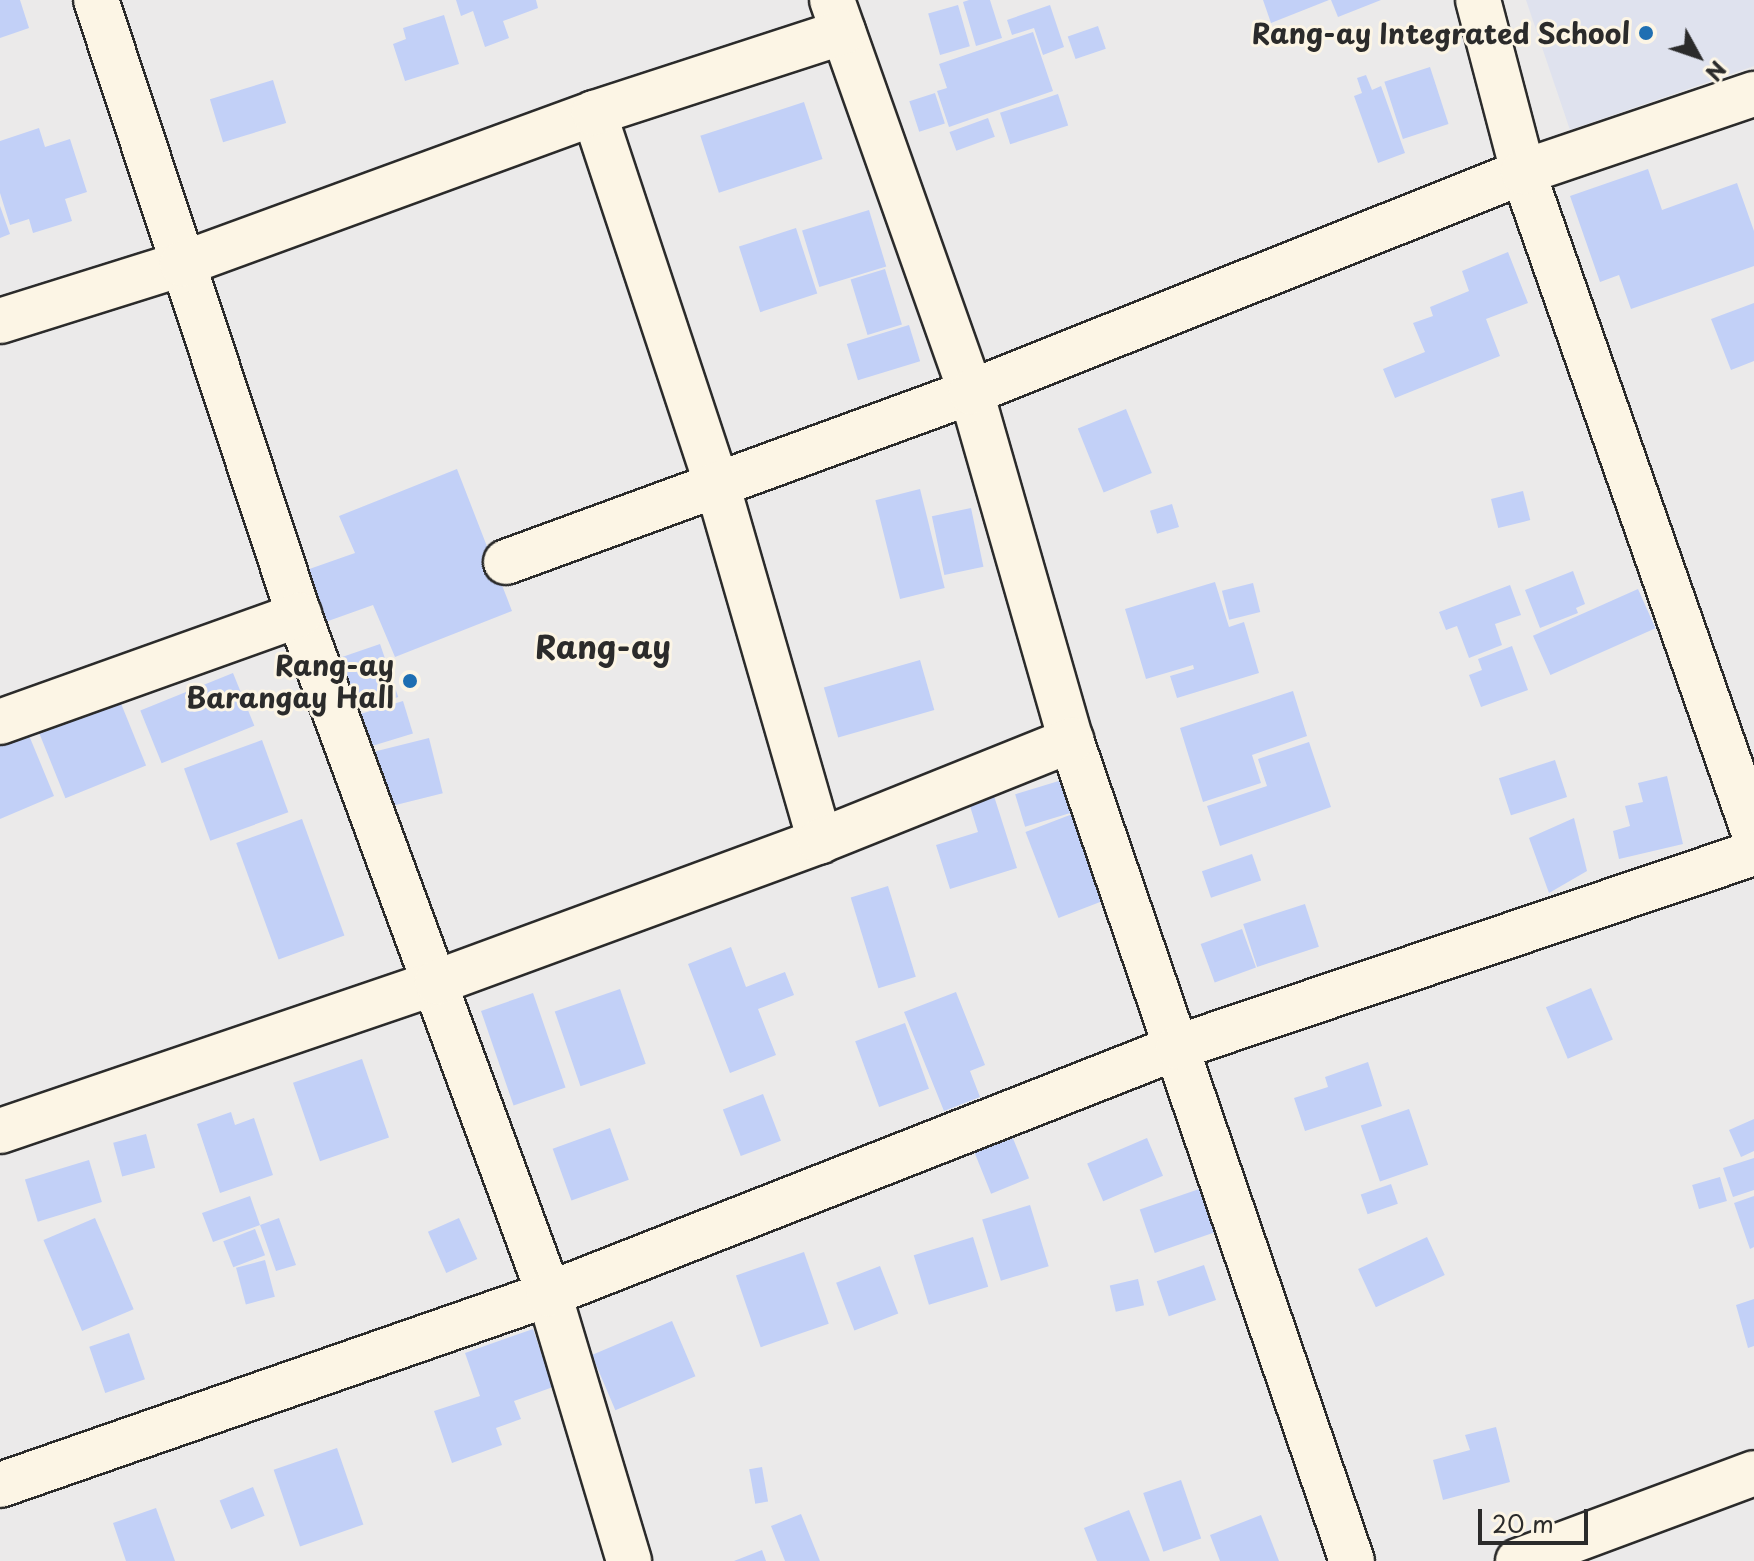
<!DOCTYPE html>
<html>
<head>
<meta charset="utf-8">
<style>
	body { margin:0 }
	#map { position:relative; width:1754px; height:1561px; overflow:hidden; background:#ebeaea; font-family:"Playpen Sans",sans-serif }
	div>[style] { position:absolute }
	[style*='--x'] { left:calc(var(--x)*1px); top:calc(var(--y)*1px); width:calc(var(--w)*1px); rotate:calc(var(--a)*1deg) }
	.built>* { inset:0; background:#dfe2ee }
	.building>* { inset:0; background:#c2d0f7; transform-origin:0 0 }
	.roads { filter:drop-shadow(2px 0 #2b2b2b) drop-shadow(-2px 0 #2b2b2b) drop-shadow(0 2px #2b2b2b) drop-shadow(0 -2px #2b2b2b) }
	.minor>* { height:44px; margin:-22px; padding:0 22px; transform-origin:22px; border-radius:22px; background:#fcf5e5 }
	.dots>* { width:22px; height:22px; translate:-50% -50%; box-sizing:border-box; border:4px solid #fcf5e5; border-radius:50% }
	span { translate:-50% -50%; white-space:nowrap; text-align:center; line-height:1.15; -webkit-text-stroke:6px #fcf5e5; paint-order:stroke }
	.poi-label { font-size:28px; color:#2b2b2b; font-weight:700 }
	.right { translate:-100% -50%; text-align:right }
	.quarter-label { font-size:32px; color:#2b2b2b; font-weight:700 }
	.north { position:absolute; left:1658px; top:16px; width:80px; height:80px; -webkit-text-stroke:6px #fcf5e5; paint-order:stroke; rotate:130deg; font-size:22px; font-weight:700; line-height:32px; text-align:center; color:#2b2b2b }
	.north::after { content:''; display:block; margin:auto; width:28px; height:36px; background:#2b2b2b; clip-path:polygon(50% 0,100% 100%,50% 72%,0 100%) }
	.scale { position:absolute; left:1478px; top:1509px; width:110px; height:36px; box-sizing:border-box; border:4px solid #2b2b2b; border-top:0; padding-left:10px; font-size:24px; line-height:28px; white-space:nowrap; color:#2b2b2b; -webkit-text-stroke:6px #fcf5e5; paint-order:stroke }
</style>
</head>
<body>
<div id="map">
	<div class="built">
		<div style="clip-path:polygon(1526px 0,1754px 0,1754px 66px,1570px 130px)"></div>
	</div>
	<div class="building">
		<div style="clip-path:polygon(0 0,20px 0,29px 28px,0 38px)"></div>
		<div style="clip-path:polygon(456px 0,536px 0,538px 8px,503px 21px,509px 38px,485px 47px,473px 11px,461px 16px)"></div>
		<div style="clip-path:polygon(969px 0,990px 0,1002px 38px,976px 46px,963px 2px)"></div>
		<div style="clip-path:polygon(1263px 0,1329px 0,1271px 23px)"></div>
		<div style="clip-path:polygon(1331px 0,1381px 0,1338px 17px)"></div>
		<div style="left:958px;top:5px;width:43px;height:31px;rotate:74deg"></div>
		<div style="clip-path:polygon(1050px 5px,1064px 47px,1043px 55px,1034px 28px,1012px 35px,1007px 20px)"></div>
		<div style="clip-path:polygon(444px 15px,459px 64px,405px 81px,393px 44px,406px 39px,403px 28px)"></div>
		<div style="left:1098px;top:26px;width:24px;height:32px;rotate:71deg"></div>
		<div style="clip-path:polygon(1033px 32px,1053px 91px,949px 127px,937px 91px,947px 88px,939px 64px)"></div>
		<div style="left:1430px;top:67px;width:60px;height:48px;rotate:72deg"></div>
		<div style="clip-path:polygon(1366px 75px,1372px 90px,1381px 86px,1405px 153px,1378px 163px,1354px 96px,1362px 93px,1357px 78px)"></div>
		<div style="left:273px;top:80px;width:45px;height:66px;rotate:73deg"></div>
		<div style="left:935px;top:93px;width:32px;height:27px;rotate:72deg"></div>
		<div style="left:1058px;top:94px;width:33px;height:61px;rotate:72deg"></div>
		<div style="left:804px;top:102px;width:60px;height:109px;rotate:72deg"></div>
		<div style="left:988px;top:118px;width:20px;height:41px;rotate:70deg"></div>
		<div style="clip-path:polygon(39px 128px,45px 147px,70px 139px,87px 192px,65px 199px,72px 221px,33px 233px,29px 219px,10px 225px,0 193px,0 141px)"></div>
		<div style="clip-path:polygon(1648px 169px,1662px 210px,1737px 183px,1754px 231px,1754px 266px,1631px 309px,1619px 275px,1600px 282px,1570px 196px)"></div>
		<div style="clip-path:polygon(0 206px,10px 234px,0 238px)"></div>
		<div style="left:869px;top:210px;width:59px;height:70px;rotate:73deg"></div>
		<div style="left:796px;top:228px;width:69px;height:60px;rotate:72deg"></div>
		<div style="clip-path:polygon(1508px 252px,1528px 303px,1486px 319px,1500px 356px,1395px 398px,1383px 369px,1425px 352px,1413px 323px,1433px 316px,1430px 307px,1469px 291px,1462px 271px)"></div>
		<div style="left:885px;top:269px;width:58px;height:36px;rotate:73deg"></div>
		<div style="clip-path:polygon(1754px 303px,1754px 361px,1731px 370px,1711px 319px)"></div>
		<div style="left:909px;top:325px;width:38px;height:65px;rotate:73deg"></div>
		<div style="left:1126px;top:409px;width:69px;height:52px;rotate:68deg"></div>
		<div style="clip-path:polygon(457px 469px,512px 611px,395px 657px,373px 605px,317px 625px,298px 573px,355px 553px,339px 516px)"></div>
		<div style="left:920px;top:489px;width:102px;height:46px;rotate:76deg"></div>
		<div style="left:1523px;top:491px;width:30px;height:33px;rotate:76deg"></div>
		<div style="left:1172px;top:504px;width:24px;height:23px;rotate:73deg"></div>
		<div style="left:971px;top:508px;width:60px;height:40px;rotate:78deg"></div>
		<div style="clip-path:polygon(1573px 571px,1585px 604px,1576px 608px,1578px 613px,1540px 628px,1525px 590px)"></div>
		<div style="clip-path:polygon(1215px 582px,1229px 627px,1244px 622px,1259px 673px,1177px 698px,1170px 676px,1194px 669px,1193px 665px,1146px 679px,1125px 609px)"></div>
		<div style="left:1253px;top:583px;width:30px;height:32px;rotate:76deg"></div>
		<div style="clip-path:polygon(1510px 585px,1521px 615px,1495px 624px,1502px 645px,1469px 658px,1457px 626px,1446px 630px,1439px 612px)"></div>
		<div style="left:1638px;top:589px;width:43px;height:115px;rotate:66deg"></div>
		<div style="left:380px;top:644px;width:56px;height:47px;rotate:71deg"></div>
		<div style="clip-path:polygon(1512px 646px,1528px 690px,1481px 707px,1469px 675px,1482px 670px,1478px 659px)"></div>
		<div style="left:920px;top:660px;width:52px;height:100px;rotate:74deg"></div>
		<div style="left:233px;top:673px;width:57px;height:100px;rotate:68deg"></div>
		<div style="clip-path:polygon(1293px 691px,1307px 736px,1252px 755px,1261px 783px,1203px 802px,1180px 728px)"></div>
		<div style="left:118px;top:696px;width:75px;height:87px;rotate:68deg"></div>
		<div style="left:403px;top:701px;width:34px;height:54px;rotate:73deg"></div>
		<div style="clip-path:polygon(28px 733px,54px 796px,0 819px,0 744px)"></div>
		<div style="left:429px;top:738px;width:57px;height:66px;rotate:76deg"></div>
		<div style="left:262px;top:740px;width:77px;height:83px;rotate:70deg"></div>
		<div style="clip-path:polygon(1309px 742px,1331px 807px,1220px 846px,1207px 806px,1267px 786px,1258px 759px)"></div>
		<div style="left:1555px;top:760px;width:39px;height:59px;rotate:72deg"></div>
		<div style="clip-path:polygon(1667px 776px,1683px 844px,1619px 859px,1613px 831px,1630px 826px,1625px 806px,1643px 802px,1638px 783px)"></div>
		<div style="left:1062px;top:780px;width:34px;height:49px;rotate:73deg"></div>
		<div style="clip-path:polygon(994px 796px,1017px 868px,950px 889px,936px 845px,978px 832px,969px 803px)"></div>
		<div style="left:1075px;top:813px;width:92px;height:53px;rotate:69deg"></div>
		<div style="clip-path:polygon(1574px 818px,1587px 871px,1549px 893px,1529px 838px)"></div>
		<div style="left:302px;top:819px;width:124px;height:70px;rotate:70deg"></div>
		<div style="left:1252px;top:854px;width:28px;height:53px;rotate:71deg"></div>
		<div style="left:888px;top:886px;width:95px;height:39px;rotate:73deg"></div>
		<div style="left:1305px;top:904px;width:45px;height:65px;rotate:72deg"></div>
		<div style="left:1242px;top:929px;width:41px;height:44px;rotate:70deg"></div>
		<div style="clip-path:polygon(731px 947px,746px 987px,785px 972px,794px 995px,758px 1009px,776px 1055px,730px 1073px,688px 964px)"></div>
		<div style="left:1591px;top:988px;width:56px;height:49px;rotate:67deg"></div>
		<div style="left:620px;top:989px;width:79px;height:69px;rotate:71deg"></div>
		<div style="clip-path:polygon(956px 992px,985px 1065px,970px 1071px,980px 1097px,944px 1111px,904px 1012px)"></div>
		<div style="left:533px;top:993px;width:100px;height:55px;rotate:71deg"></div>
		<div style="left:905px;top:1023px;width:70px;height:53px;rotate:70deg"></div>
		<div style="left:362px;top:1059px;width:83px;height:73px;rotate:71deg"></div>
		<div style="clip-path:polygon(1368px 1062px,1382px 1106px,1305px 1131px,1294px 1098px,1328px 1087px,1325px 1077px)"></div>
		<div style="left:763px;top:1094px;width:50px;height:43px;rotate:69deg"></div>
		<div style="left:1409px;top:1109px;width:59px;height:51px;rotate:71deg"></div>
		<div style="clip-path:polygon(231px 1112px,235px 1125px,254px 1118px,273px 1175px,220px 1193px,197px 1124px)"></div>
		<div style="clip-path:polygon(1754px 1119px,1754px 1151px,1741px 1157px,1729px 1130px)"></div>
		<div style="left:610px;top:1128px;width:55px;height:61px;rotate:70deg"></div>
		<div style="left:1010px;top:1131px;width:51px;height:41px;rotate:68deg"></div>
		<div style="left:146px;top:1134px;width:35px;height:34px;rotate:75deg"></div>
		<div style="left:1147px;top:1138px;width:41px;height:65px;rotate:67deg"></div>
		<div style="clip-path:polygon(1754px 1158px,1754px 1190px,1733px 1197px,1723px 1168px)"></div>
		<div style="left:89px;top:1160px;width:44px;height:67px;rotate:73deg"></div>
		<div style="left:1720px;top:1177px;width:25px;height:29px;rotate:74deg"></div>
		<div style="left:1391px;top:1184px;width:21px;height:32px;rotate:71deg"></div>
		<div style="left:1205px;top:1187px;width:46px;height:69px;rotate:71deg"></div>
		<div style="clip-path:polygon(250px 1196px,260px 1225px,279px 1218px,296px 1265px,276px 1271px,260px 1225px,213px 1242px,202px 1213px)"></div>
		<div style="clip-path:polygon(1754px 1196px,1754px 1247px,1750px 1249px,1734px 1203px)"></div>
		<div style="left:1030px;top:1205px;width:64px;height:50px;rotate:73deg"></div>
		<div style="left:95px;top:1218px;width:99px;height:56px;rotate:67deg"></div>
		<div style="left:459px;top:1218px;width:45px;height:34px;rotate:66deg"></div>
		<div style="left:255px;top:1229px;width:28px;height:34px;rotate:69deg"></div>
		<div style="left:973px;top:1237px;width:52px;height:62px;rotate:73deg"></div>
		<div style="left:1427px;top:1237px;width:42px;height:76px;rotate:65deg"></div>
		<div style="left:804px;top:1252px;width:76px;height:72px;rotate:71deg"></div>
		<div style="left:265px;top:1260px;width:38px;height:30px;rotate:75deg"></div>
		<div style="left:1204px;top:1265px;width:37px;height:50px;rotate:71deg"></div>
		<div style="left:880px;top:1266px;width:51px;height:47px;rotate:69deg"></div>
		<div style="left:1138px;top:1279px;width:27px;height:29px;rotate:77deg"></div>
		<div style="clip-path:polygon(1754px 1299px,1754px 1346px,1748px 1348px,1736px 1305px)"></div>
		<div style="left:672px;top:1321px;width:60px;height:87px;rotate:67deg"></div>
		<div style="clip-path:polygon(533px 1329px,553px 1387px,514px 1401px,521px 1419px,496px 1428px,502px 1445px,452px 1463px,434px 1411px,480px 1396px,465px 1353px)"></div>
		<div style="left:129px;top:1333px;width:49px;height:42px;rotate:71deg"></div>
		<div style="clip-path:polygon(1496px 1427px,1510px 1482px,1443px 1500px,1433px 1460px,1470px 1450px,1465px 1435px)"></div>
		<div style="left:337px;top:1448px;width:81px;height:67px;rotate:71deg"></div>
		<div style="left:762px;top:1467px;width:35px;height:13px;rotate:80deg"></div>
		<div style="left:1181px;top:1480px;width:62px;height:40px;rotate:71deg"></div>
		<div style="left:253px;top:1487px;width:31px;height:36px;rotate:68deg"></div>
		<div style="clip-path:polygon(156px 1508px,175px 1561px,126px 1561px,113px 1523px)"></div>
		<div style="clip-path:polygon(1129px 1510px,1150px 1561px,1097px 1561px,1084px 1528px)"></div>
		<div style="clip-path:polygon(801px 1514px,820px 1561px,785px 1561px,771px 1526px)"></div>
		<div style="clip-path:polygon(1261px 1515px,1279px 1561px,1220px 1561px,1210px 1535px)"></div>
		<div style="clip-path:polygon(762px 1550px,766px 1561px,734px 1561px)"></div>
	</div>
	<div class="roads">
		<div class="minor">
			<div style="--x:96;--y:0;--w:648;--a:71.73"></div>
			<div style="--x:299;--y:615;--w:724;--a:69.79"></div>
			<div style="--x:549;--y:1294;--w:279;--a:73.3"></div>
			<div style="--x:832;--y:0;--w:416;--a:70.5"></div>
			<div style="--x:971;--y:392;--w:362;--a:74"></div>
			<div style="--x:1071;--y:740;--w:868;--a:71.11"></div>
			<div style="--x:1478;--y:0;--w:178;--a:75.3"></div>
			<div style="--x:1523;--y:172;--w:700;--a:70.74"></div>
			<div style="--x:594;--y:113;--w:391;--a:71.7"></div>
			<div style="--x:717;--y:484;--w:372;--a:73.9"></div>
			<div style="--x:0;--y:321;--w:191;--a:-17.4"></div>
			<div style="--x:182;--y:264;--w:439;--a:-20.1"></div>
			<div style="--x:594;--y:113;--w:262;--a:-18"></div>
			<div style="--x:506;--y:562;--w:495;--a:-20.1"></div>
			<div style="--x:971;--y:392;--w:594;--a:-21.73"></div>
			<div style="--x:1523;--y:172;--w:244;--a:-18.7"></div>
			<div style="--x:0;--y:722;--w:318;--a:-19.7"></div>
			<div style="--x:0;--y:1131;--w:462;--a:-18.8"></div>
			<div style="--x:437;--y:982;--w:408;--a:-20.2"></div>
			<div style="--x:820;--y:841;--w:271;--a:-21.9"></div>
			<div style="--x:0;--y:1485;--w:581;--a:-19.18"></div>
			<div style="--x:549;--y:1294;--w:676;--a:-21.44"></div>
			<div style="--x:1178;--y:1047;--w:608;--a:-18.61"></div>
			<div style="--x:1518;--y:1561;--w:252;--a:-20.4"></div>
		</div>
	</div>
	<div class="dots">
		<div style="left:1646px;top:33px;background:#1f6fb2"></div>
		<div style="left:410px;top:681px;background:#1f6fb2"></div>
	</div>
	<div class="poi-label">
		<span class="right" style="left:1630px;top:33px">Rang-ay Integrated School</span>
		<span class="right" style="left:394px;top:681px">Rang-ay<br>Barangay Hall</span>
	</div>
	<div class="quarter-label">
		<span style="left:603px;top:646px">Rang-ay</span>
	</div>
	<div class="north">N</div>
	<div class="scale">20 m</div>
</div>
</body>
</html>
